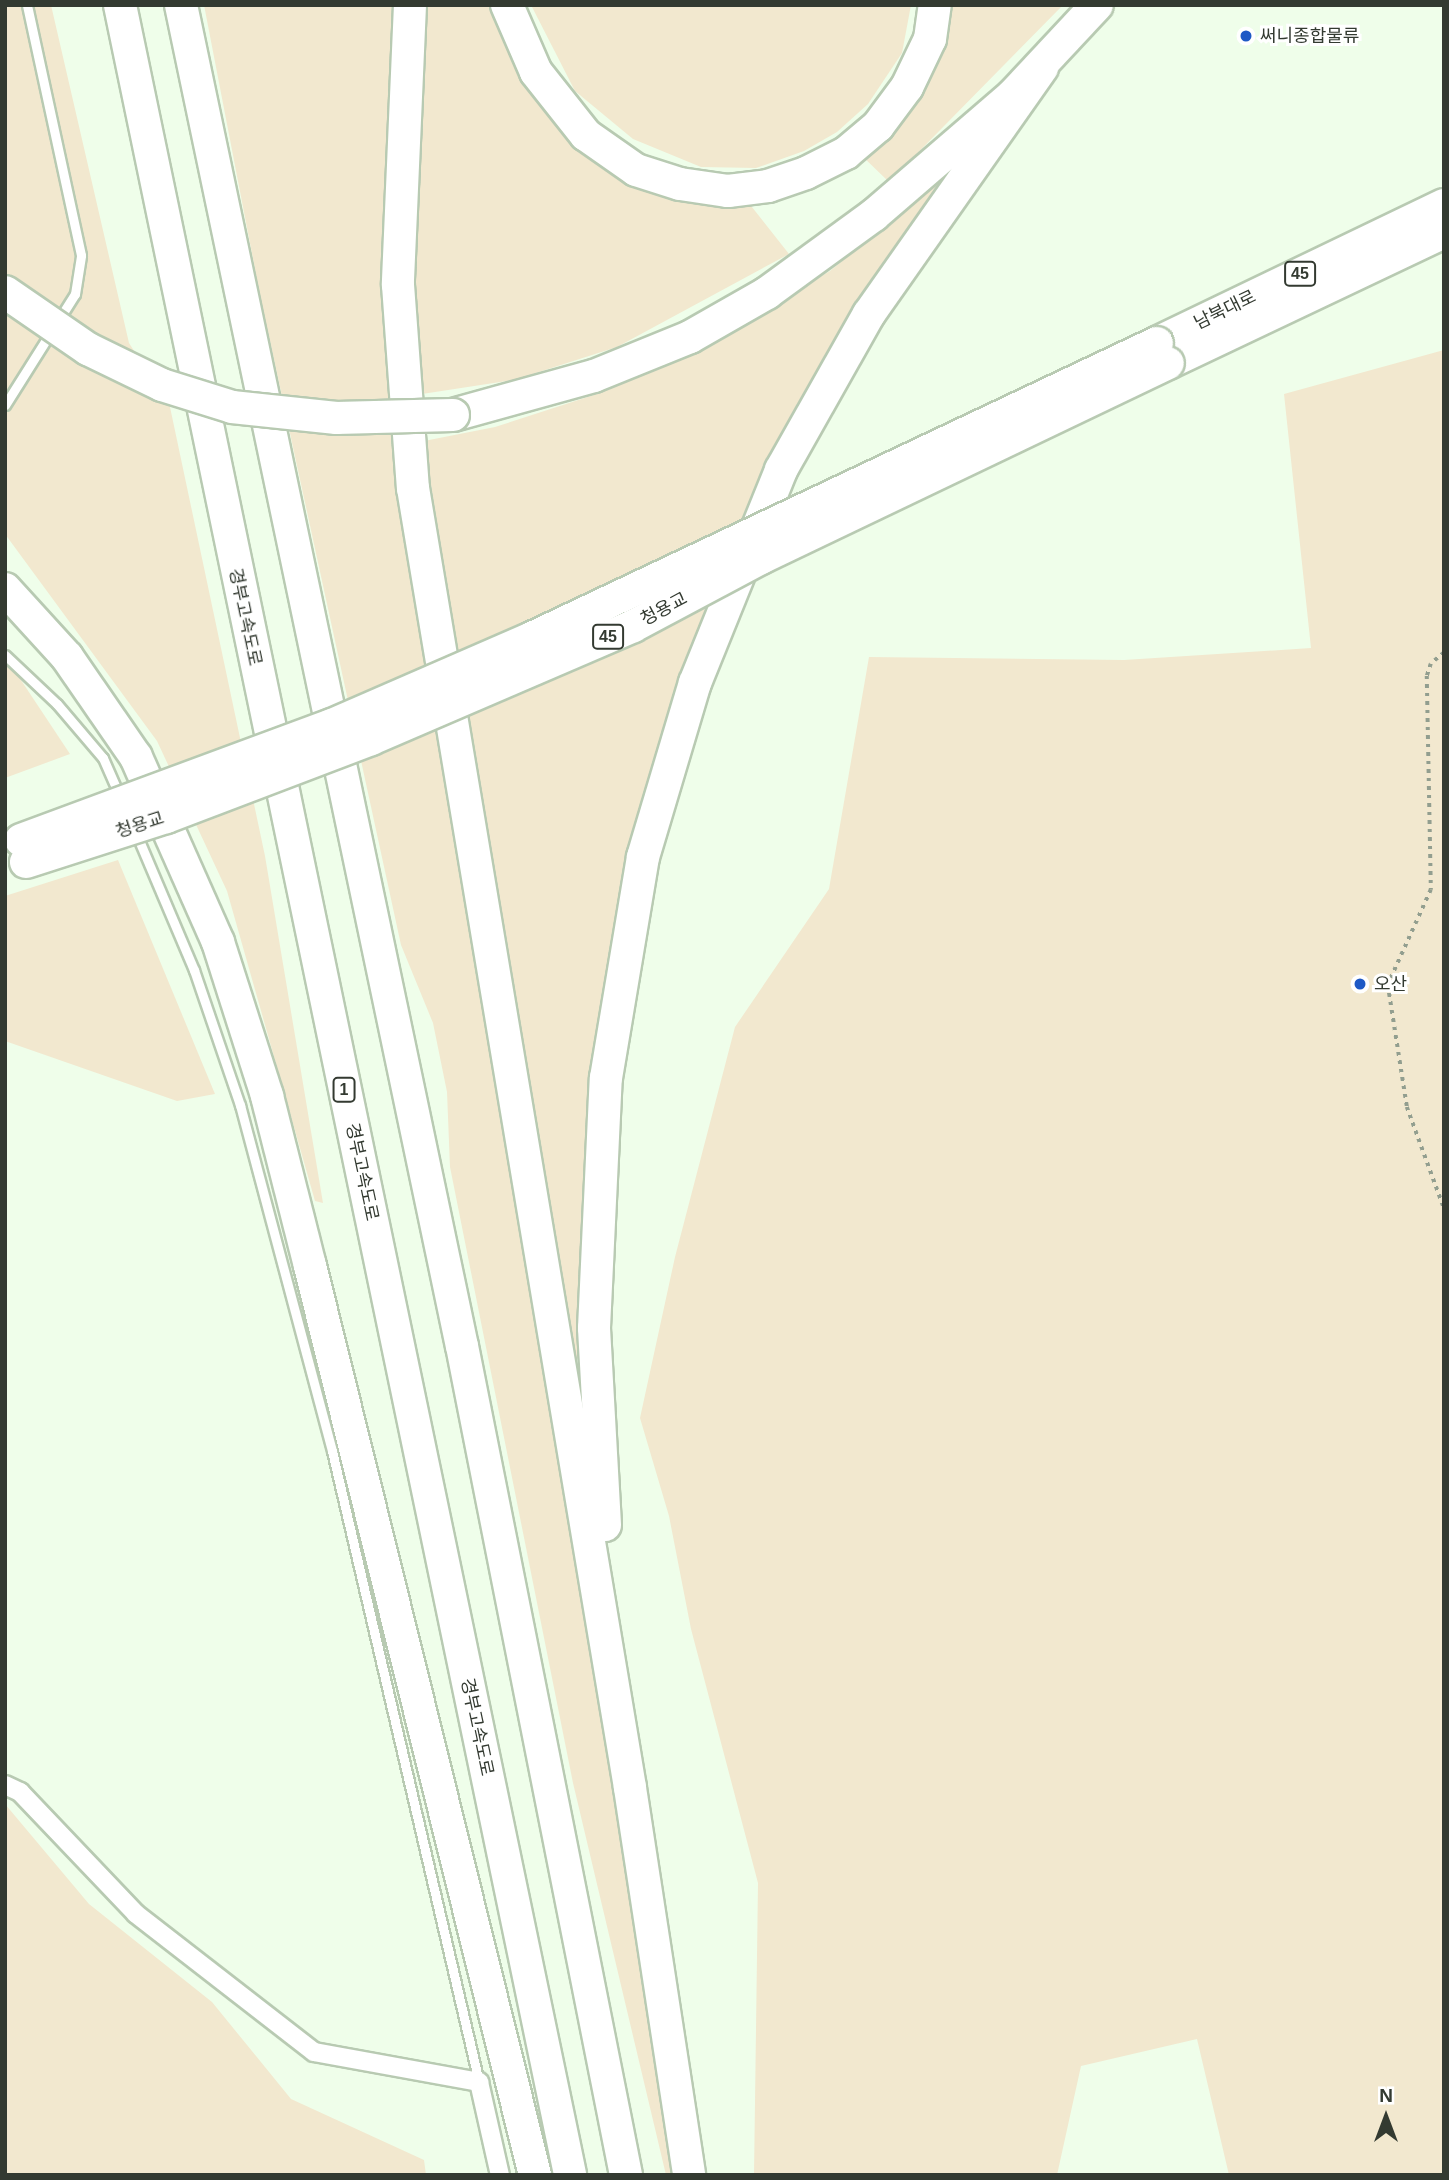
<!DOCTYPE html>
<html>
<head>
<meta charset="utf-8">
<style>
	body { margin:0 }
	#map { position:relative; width:1449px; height:2180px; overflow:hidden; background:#effeea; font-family:Helvetica,"Noto Sans KR",sans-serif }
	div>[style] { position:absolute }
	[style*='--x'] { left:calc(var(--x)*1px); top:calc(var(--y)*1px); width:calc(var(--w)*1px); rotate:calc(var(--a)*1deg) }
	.green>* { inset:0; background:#f2e8cf }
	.path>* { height:3.5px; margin-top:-1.75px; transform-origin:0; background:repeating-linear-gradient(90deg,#929e8f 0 3.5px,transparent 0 8.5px) }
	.roads { filter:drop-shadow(2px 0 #b8cab2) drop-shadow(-2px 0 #b8cab2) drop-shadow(0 2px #b8cab2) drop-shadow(0 -2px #b8cab2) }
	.lane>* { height:9px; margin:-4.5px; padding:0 4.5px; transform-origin:4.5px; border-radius:4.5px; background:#fff }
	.street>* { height:18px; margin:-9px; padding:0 9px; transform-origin:9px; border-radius:9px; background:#fff }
	.highway>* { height:32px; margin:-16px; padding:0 16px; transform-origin:16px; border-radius:16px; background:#fff }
	.bridges { filter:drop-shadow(2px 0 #b8cab2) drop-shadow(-2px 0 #b8cab2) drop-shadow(0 2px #b8cab2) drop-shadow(0 -2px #b8cab2) }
	.highway-bridge>* { height:32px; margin:-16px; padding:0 16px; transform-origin:16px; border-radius:16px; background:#fff }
	.dots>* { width:19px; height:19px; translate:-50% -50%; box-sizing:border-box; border:4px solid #fff; border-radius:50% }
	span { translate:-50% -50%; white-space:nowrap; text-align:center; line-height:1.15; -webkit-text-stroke:6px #fff; paint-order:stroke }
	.shield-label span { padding:2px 5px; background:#fff; border:2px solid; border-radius:5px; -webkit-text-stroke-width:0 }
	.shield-label { font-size:16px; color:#333a31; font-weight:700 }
	.poi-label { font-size:18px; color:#333a31 }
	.left { translate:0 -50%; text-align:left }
	.street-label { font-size:18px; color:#333a31 }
	.frame { position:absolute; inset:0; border:7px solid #333a31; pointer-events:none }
	.north { position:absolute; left:1351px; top:2082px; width:70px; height:70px; -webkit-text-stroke:5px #fff; paint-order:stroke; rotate:0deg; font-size:19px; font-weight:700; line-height:28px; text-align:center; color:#333a31 }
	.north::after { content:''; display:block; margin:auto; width:24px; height:32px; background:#333a31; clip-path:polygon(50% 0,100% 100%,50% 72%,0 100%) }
</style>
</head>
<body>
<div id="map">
	<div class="green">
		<div style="clip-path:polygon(5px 5px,51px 5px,129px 343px,170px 407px,265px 856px,323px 1203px,315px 1201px,227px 891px,157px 741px,5px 534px)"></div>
		<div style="clip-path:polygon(204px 5px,394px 5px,386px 322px,391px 402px,674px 2175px,666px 2175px,573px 1783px,450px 1167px,447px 1092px,433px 1023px,401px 945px,260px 295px)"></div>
		<div style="clip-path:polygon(425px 5px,499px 5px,601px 160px,744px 197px,789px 254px,617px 347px,514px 380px,422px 394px,412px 280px)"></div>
		<div style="clip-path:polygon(531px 5px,911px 5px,902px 53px,868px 104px,837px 132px,804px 151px,756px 168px,701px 167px,633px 139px,575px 91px)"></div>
		<div style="clip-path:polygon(948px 5px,1063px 5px,889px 182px,859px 153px,914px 103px,946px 37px)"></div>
		<div style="clip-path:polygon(939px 181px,947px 181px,775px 451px,593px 1072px,581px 1237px,579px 1356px,575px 1362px,569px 1355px,424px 441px,495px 427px,600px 393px,715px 339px,830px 271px)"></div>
		<div style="clip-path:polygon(1444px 350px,1444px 2175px,1229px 2175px,1197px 2039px,1081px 2066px,1057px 2175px,754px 2175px,758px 1883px,691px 1629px,669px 1516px,640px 1418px,675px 1257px,735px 1027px,829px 889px,869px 657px,1124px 660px,1311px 648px,1284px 394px)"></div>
		<div style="clip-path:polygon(5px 656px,70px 754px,5px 778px)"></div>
		<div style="clip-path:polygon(118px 860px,215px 1094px,177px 1101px,5px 1041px,5px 896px)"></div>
		<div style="clip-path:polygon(5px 1804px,89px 1904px,212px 2002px,291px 2099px,424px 2160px,426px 2175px,5px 2175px)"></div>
	</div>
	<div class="path">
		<div style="--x:1444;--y:653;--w:17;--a:140"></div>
		<div style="--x:1431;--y:664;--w:13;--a:108"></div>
		<div style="--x:1427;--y:676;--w:214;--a:88.9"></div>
		<div style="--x:1431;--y:890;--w:104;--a:114.4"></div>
		<div style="--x:1388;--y:985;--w:123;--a:81.1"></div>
		<div style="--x:1407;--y:1107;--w:108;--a:69.9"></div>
	</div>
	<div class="roads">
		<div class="lane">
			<div style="--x:5;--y:405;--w:131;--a:-57.8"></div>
			<div style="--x:75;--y:294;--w:39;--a:-81"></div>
			<div style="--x:81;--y:255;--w:256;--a:-102.2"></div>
			<div style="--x:5;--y:655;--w:71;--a:43.3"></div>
			<div style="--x:57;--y:704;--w:71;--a:49.6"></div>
			<div style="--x:103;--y:758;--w:45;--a:66.3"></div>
			<div style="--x:135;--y:831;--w:151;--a:67"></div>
			<div style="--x:194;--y:970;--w:143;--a:71.2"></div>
			<div style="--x:240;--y:1105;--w:358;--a:75.1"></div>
			<div style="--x:332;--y:1451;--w:648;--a:76.89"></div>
		</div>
		<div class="street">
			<div style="--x:5;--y:1785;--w:17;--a:25"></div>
			<div style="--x:20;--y:1792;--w:168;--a:46.4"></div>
			<div style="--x:136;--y:1914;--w:225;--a:37.8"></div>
			<div style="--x:314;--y:2052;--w:168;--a:10.3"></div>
			<div style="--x:479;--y:2082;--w:95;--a:77.3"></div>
		</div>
		<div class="highway">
			<div style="--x:120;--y:5;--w:2216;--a:78.28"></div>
			<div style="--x:181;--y:5;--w:1370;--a:78.17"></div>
			<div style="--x:462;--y:1346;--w:845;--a:78.81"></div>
			<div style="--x:410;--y:5;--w:280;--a:92.5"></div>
			<div style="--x:398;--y:285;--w:204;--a:85.8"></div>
			<div style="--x:413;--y:488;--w:1318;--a:80.52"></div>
			<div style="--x:630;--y:1788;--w:391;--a:81.3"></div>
			<div style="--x:507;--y:5;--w:73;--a:66.6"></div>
			<div style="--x:536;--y:72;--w:80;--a:51.6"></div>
			<div style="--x:586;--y:135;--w:61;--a:35"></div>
			<div style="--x:636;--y:170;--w:46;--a:17.7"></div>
			<div style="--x:680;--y:184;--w:49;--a:8.3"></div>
			<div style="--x:728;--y:191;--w:40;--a:-7.1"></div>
			<div style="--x:768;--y:186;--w:40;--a:-18.9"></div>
			<div style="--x:806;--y:173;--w:45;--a:-26.6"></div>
			<div style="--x:846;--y:153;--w:42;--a:-40.2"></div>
			<div style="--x:878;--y:126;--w:49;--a:-53.4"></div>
			<div style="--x:907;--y:87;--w:53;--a:-64.4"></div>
			<div style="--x:930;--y:39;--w:34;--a:-82"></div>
			<div style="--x:1157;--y:343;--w:318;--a:-25.7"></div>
			<div style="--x:1168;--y:363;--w:306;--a:-25.4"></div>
			<div style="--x:453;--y:415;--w:146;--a:-15.5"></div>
			<div style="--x:594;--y:376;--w:104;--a:-22.1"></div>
			<div style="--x:690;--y:337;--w:89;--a:-29.7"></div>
			<div style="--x:767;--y:293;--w:132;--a:-36.1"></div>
			<div style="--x:874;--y:215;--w:184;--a:-40.8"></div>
			<div style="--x:1013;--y:95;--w:123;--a:-47"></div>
			<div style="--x:5;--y:589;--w:92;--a:47.6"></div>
			<div style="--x:67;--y:657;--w:121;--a:55.4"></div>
			<div style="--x:136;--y:757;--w:202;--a:66.1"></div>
			<div style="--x:218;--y:942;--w:162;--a:72.3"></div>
			<div style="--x:267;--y:1096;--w:175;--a:75.8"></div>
			<div style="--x:310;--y:1266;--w:936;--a:76.1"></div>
			<div style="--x:605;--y:1525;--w:197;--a:-93.2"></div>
			<div style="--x:594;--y:1328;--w:250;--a:-87.3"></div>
			<div style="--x:606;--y:1078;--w:224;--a:-80.5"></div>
			<div style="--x:643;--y:857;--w:182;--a:-73.4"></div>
			<div style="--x:695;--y:683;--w:230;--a:-68"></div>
			<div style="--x:781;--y:470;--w:179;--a:-60.6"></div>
			<div style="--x:869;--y:314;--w:301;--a:-54.9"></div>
		</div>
	</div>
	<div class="bridges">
		<div class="highway-bridge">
			<div style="--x:5;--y:292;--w:101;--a:34.5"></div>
			<div style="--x:88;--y:349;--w:82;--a:25.9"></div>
			<div style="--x:162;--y:385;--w:73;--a:17.4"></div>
			<div style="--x:232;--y:407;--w:105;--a:6"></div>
			<div style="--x:336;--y:418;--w:117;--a:-1.5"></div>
			<div style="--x:21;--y:840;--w:332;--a:-20.3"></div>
			<div style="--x:332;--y:725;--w:218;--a:-23.5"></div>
			<div style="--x:532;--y:638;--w:691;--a:-25.27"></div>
			<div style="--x:26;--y:862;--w:147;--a:-17.8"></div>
			<div style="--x:166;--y:817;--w:219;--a:-20.8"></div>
			<div style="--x:371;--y:739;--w:285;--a:-23.3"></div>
			<div style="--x:633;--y:626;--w:145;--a:-28"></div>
			<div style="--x:761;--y:558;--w:451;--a:-25.6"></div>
		</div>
	</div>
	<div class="dots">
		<div style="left:1246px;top:36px;background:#1e59c5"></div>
		<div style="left:1360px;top:984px;background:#1e59c5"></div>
	</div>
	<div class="shield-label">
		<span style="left:1300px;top:274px">45</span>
		<span style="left:608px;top:637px">45</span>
		<span style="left:344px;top:1090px">1</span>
	</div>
	<div class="poi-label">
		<span class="left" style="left:1260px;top:36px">써니종합물류</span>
		<span class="left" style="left:1374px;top:984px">오산</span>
	</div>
	<div class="street-label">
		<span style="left:1225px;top:310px;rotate:-26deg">남북대로</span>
		<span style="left:664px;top:609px;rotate:-28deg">청용교</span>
		<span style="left:245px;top:617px;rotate:78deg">경부고속도로</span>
		<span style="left:140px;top:825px;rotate:-18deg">청용교</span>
		<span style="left:362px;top:1172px;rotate:78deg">경부고속도로</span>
		<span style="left:477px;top:1727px;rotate:78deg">경부고속도로</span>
	</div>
	<div class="frame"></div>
	<div class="north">N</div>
</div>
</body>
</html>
